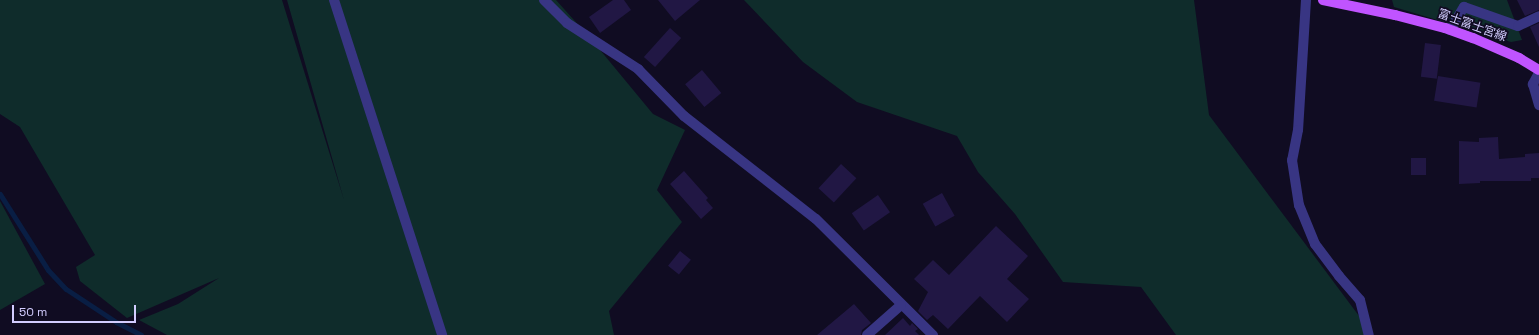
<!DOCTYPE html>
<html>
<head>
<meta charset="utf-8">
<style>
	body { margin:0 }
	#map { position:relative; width:1539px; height:335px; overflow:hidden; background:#100c22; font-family:"Space Grotesk","Noto Sans JP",sans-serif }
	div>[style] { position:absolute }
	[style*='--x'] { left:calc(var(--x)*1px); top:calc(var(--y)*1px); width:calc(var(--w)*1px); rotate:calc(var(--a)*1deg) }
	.green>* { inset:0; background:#0f2c2b }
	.stream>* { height:5px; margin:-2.5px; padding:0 2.5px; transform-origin:2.5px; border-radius:2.5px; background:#091e44 }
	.building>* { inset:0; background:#211744; transform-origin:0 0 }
	.minor>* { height:10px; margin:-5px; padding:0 5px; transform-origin:5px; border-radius:5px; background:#383583 }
	.major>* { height:10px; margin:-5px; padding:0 5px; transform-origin:5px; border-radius:5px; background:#c054ff }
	span { translate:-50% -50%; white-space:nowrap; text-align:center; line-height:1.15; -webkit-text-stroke:3.5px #100c22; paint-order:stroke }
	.street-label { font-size:12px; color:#d3cdff }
	.scale { position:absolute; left:12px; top:305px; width:124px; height:18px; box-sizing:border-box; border:2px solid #d3cdff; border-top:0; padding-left:5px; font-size:12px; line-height:14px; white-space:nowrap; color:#d3cdff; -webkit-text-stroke:3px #100c22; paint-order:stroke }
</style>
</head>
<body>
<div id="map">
	<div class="green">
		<div style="clip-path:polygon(0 0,282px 0,344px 200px,287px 0,556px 0,591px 39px,653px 114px,685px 130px,657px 190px,682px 222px,609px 311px,614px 335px,167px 335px,139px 320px,178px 304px,219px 278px,127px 318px,80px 281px,76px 267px,95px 255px,20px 127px,0 114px)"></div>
		<div style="clip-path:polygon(744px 0,1194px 0,1209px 115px,1368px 328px,1368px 335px,1176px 335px,1141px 287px,1063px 282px,1015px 214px,978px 172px,957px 136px,857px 102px,803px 62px)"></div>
		<div style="clip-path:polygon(1392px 0,1507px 0,1522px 40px,1511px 42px,1394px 7px)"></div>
		<div style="clip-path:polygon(0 201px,45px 284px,0 310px)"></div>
	</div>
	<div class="stream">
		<div style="--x:0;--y:194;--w:90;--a:57.7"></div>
		<div style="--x:48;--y:270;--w:26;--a:47"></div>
		<div style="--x:66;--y:289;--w:60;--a:33.4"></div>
		<div style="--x:116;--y:322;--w:28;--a:27"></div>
	</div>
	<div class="building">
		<div style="clip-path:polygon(613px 0,624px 0,631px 10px,600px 33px,589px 17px)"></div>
		<div style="clip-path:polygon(658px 0,700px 0,675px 21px)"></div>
		<div style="clip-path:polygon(1517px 0,1539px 0,1539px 10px,1525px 16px)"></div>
		<div style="clip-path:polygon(1539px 23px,1539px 47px,1530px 27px)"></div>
		<div style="left:670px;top:28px;width:15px;height:39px;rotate:42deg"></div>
		<div style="left:1425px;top:43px;width:16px;height:34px;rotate:7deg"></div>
		<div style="left:702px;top:70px;width:30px;height:22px;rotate:50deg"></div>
		<div style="left:1438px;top:76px;width:43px;height:25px;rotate:9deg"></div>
		<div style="clip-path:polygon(1498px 137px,1499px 159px,1525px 157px,1525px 154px,1539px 153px,1539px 178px,1531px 178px,1531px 181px,1480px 181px,1480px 183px,1459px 184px,1459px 141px,1479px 142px,1479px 138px)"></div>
		<div style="left:1411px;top:158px;width:15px;height:17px"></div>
		<div style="left:841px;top:164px;width:21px;height:33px;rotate:43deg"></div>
		<div style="clip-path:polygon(684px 171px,708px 198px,706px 200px,713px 208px,701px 219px,670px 184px)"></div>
		<div style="left:942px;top:193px;width:26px;height:22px;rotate:61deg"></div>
		<div style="left:878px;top:195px;width:21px;height:32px;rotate:55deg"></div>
		<div style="clip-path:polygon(996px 226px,1028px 256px,1007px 279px,1029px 299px,1007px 322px,980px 296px,948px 329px,933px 315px,927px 320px,918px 311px,928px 292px,914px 279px,933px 260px,949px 275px)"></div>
		<div style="left:680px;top:251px;width:14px;height:19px;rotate:39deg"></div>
		<div style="clip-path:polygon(854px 304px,871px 323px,862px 330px,861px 335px,817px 335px)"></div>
		<div style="clip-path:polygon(903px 318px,910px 326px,912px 323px,918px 329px,915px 331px,919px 335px,885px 335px)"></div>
	</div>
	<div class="minor">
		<div style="--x:334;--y:0;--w:352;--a:72.1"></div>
		<div style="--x:544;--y:0;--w:33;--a:45"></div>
		<div style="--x:567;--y:23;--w:85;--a:32.9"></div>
		<div style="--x:638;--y:69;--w:66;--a:45.6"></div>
		<div style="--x:684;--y:116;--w:167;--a:38"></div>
		<div style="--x:816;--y:219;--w:165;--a:44.8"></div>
		<div style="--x:1306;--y:0;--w:130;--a:93.5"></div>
		<div style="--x:1298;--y:130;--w:31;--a:101"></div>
		<div style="--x:1292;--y:160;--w:46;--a:81.2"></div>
		<div style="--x:1299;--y:205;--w:42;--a:67.7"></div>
		<div style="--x:1315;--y:244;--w:40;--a:53"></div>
		<div style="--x:1339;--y:276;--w:32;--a:49"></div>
		<div style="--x:1360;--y:300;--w:36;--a:76"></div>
		<div style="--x:1450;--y:30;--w:27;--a:-59"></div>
		<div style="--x:1464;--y:7;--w:57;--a:19.4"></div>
		<div style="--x:1518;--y:26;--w:23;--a:-25"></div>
		<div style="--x:1539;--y:73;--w:13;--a:119"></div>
		<div style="--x:1533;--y:84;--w:22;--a:74"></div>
		<div style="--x:867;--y:335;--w:45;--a:-41.4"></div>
	</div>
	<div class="major">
		<div style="--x:1323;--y:0;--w:74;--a:11.8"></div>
		<div style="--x:1395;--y:15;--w:52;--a:14.6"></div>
		<div style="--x:1445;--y:28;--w:30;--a:20"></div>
		<div style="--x:1473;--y:38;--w:50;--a:23.5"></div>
		<div style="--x:1519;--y:58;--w:23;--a:31"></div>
	</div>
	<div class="street-label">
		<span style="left:1472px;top:26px;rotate:20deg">富士富士宮線</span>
	</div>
	<div class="scale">50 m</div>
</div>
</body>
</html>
